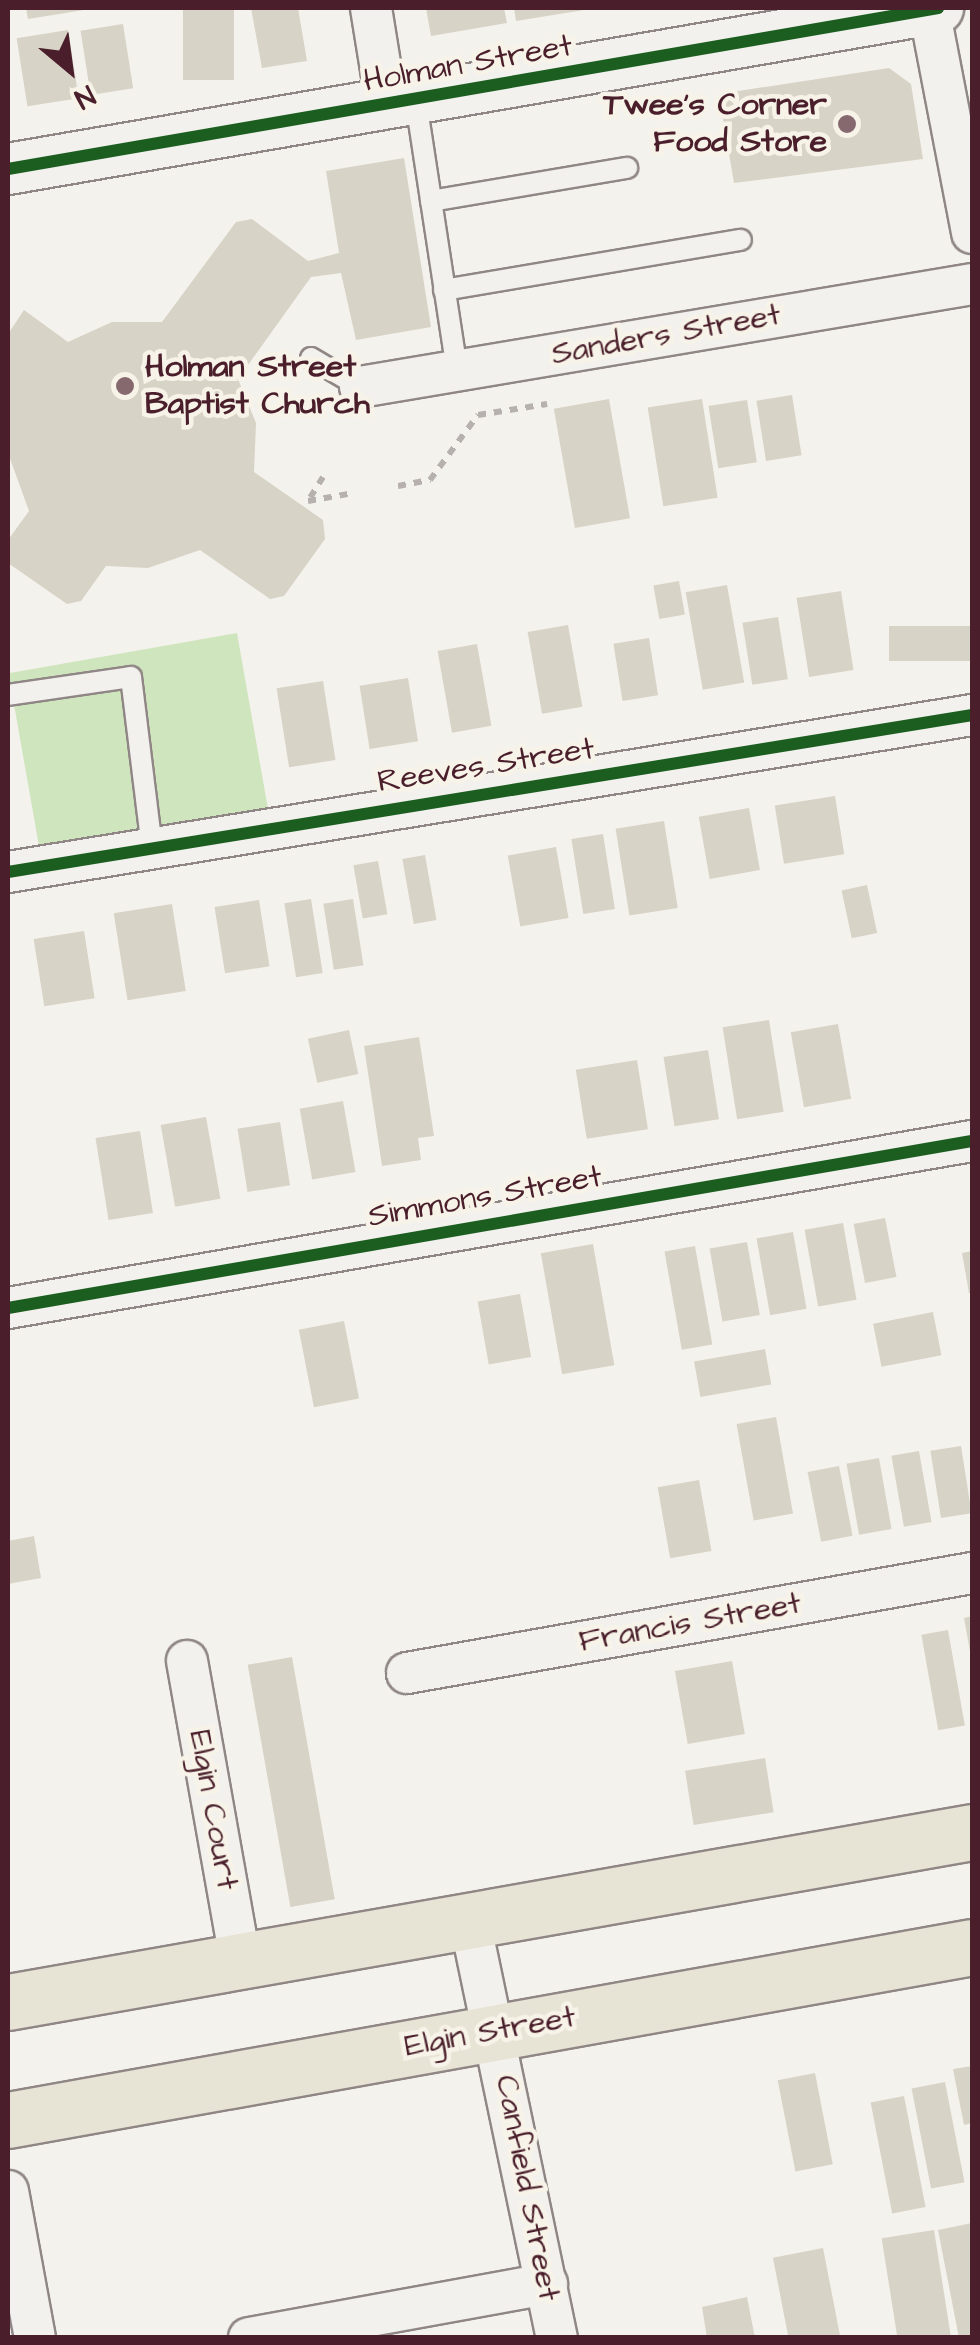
<!DOCTYPE html>
<html>
<head>
<meta charset="utf-8">
<style>
	body { margin:0 }
	#map { position:relative; width:980px; height:2345px; overflow:hidden; background:#f4f2ec; font-family:"Architects Daughter",sans-serif }
	div>[style] { position:absolute }
	[style*='--x'] { left:calc(var(--x)*1px); top:calc(var(--y)*1px); width:calc(var(--w)*1px); rotate:calc(var(--a)*1deg) }
	.green>* { inset:0; background:#cfe5be; transform-origin:0 0 }
	.building>* { inset:0; background:#d8d3c7; transform-origin:0 0 }
	.path>* { height:6px; margin-top:-3px; transform-origin:0; background:repeating-linear-gradient(90deg,#b6b0ae 0 8px,transparent 0 16px) }
	.roads { filter:drop-shadow(2px 0 #8f8685) drop-shadow(-2px 0 #8f8685) drop-shadow(0 2px #8f8685) drop-shadow(0 -2px #8f8685) }
	.service>* { height:20px; margin:-10px; padding:0 10px; transform-origin:10px; border-radius:10px; background:#f2f1ed }
	.minor>* { height:40px; margin:-20px; padding:0 20px; transform-origin:20px; border-radius:20px; background:#f2f1ed }
	.tertiary>* { height:50px; margin:-25px; padding:0 25px; transform-origin:25px; border-radius:25px; background:#f2f1ed }
	.primary>* { height:55px; margin:-27.5px; padding:0 27.5px; transform-origin:27.5px; border-radius:27.5px; background:#e7e4d5 }
	.cycleway>* { height:12px; margin:-6px; padding:0 6px; transform-origin:6px; border-radius:6px; background:#1b5e20 }
	.dots>* { width:28px; height:28px; translate:-50% -50%; box-sizing:border-box; border:5px solid #f7f3e8; border-radius:50% }
	span { translate:-50% -50%; white-space:nowrap; text-align:center; line-height:1.15; -webkit-text-stroke:9px #f7f3e8; paint-order:stroke }
	.street-label { font-size:32px; color:#4a1f2b }
	.poi-label { font-size:32px; color:#4a1f2b; font-weight:700 }
	.right { translate:-100% -50%; text-align:right }
	.left { translate:0 -50%; text-align:left }
	.frame { position:absolute; inset:0; border:10px solid #4a1f2b; pointer-events:none }
	.north { position:absolute; left:20px; top:20px; width:100px; height:100px; -webkit-text-stroke:8px #f7f3e8; paint-order:stroke; rotate:151deg; font-size:28px; font-weight:700; line-height:40px; text-align:center; color:#4a1f2b }
	.north::after { content:''; display:block; margin:auto; width:35px; height:45px; background:#4a1f2b; clip-path:polygon(50% 0,100% 100%,50% 72%,0 100%) }
</style>
</head>
<body>
<div id="map">
	<div class="green">
		<div style="left:237px;top:633px;width:185px;height:232px;rotate:80deg"></div>
	</div>
	<div class="building">
		<div style="clip-path:polygon(26px 8px,84px 8px,84px 10px,28px 19px)"></div>
		<div style="left:183px;top:8px;width:51px;height:72px"></div>
		<div style="clip-path:polygon(251px 8px,298px 8px,307px 61px,262px 68px)"></div>
		<div style="clip-path:polygon(426px 8px,504px 8px,507px 23px,431px 36px)"></div>
		<div style="clip-path:polygon(514px 8px,583px 8px,584px 10px,516px 21px)"></div>
		<div style="left:123px;top:24px;width:65px;height:43px;rotate:81deg"></div>
		<div style="left:68px;top:30px;width:69px;height:52px;rotate:81deg"></div>
		<div style="clip-path:polygon(889px 68px,911px 84px,923px 159px,734px 183px,719px 94px)"></div>
		<div style="clip-path:polygon(404px 158px,431px 327px,356px 340px,341px 273px,311px 277px,238px 379px,256px 423px,254px 472px,323px 520px,325px 539px,284px 596px,270px 599px,200px 550px,148px 568px,106px 566px,81px 601px,67px 604px,8px 563px,8px 540px,29px 511px,8px 453px,8px 334px,24px 310px,68px 342px,112px 322px,162px 322px,236px 222px,252px 219px,308px 261px,339px 253px,326px 171px)"></div>
		<div style="left:792px;top:395px;width:61px;height:36px;rotate:81deg"></div>
		<div style="left:609px;top:399px;width:121px;height:56px;rotate:80deg"></div>
		<div style="left:702px;top:399px;width:100px;height:55px;rotate:81deg"></div>
		<div style="left:747px;top:400px;width:63px;height:39px;rotate:81deg"></div>
		<div style="left:679px;top:581px;width:34px;height:26px;rotate:80deg"></div>
		<div style="left:727px;top:585px;width:99px;height:42px;rotate:80deg"></div>
		<div style="left:841px;top:591px;width:80px;height:45px;rotate:81deg"></div>
		<div style="left:778px;top:617px;width:63px;height:36px;rotate:81deg"></div>
		<div style="left:568px;top:625px;width:83px;height:41px;rotate:80deg"></div>
		<div style="left:972px;top:626px;width:35px;height:83px;rotate:90deg"></div>
		<div style="left:649px;top:638px;width:58px;height:36px;rotate:81deg"></div>
		<div style="left:477px;top:644px;width:83px;height:40px;rotate:80deg"></div>
		<div style="left:408px;top:678px;width:64px;height:49px;rotate:81deg"></div>
		<div style="left:323px;top:681px;width:80px;height:47px;rotate:81deg"></div>
		<div style="left:835px;top:796px;width:59px;height:61px;rotate:81deg"></div>
		<div style="left:749px;top:808px;width:63px;height:51px;rotate:80deg"></div>
		<div style="left:664px;top:821px;width:88px;height:49px;rotate:81deg"></div>
		<div style="left:603px;top:834px;width:76px;height:32px;rotate:81deg"></div>
		<div style="left:556px;top:847px;width:72px;height:49px;rotate:80deg"></div>
		<div style="left:425px;top:855px;width:66px;height:23px;rotate:80deg"></div>
		<div style="left:378px;top:861px;width:54px;height:25px;rotate:80deg"></div>
		<div style="left:867px;top:885px;width:49px;height:26px;rotate:78deg"></div>
		<div style="left:311px;top:899px;width:75px;height:27px;rotate:81deg"></div>
		<div style="left:353px;top:899px;width:67px;height:30px;rotate:81deg"></div>
		<div style="left:259px;top:900px;width:67px;height:45px;rotate:81deg"></div>
		<div style="left:172px;top:904px;width:88px;height:59px;rotate:81deg"></div>
		<div style="left:84px;top:931px;width:68px;height:51px;rotate:81deg"></div>
		<div style="left:769px;top:1020px;width:93px;height:47px;rotate:81deg"></div>
		<div style="left:838px;top:1024px;width:76px;height:48px;rotate:80deg"></div>
		<div style="left:349px;top:1030px;width:45px;height:42px;rotate:78deg"></div>
		<div style="clip-path:polygon(419px 1037px,434px 1136px,418px 1138px,421px 1160px,382px 1166px,364px 1046px)"></div>
		<div style="left:708px;top:1050px;width:70px;height:45px;rotate:81deg"></div>
		<div style="left:637px;top:1060px;width:70px;height:62px;rotate:81deg"></div>
		<div style="left:343px;top:1101px;width:72px;height:44px;rotate:80deg"></div>
		<div style="left:206px;top:1117px;width:83px;height:46px;rotate:80deg"></div>
		<div style="left:280px;top:1122px;width:64px;height:43px;rotate:81deg"></div>
		<div style="left:140px;top:1131px;width:83px;height:45px;rotate:81deg"></div>
		<div style="left:885px;top:1218px;width:60px;height:32px;rotate:79deg"></div>
		<div style="left:843px;top:1223px;width:78px;height:39px;rotate:80deg"></div>
		<div style="left:793px;top:1232px;width:78px;height:37px;rotate:80deg"></div>
		<div style="left:747px;top:1242px;width:74px;height:38px;rotate:80deg"></div>
		<div style="left:593px;top:1244px;width:123px;height:53px;rotate:80deg"></div>
		<div style="left:695px;top:1246px;width:100px;height:31px;rotate:80deg"></div>
		<div style="clip-path:polygon(972px 1251px,972px 1293px,969px 1293px,962px 1253px)"></div>
		<div style="left:520px;top:1294px;width:64px;height:43px;rotate:80deg"></div>
		<div style="left:933px;top:1312px;width:44px;height:61px;rotate:79deg"></div>
		<div style="left:344px;top:1321px;width:79px;height:46px;rotate:79deg"></div>
		<div style="left:765px;top:1349px;width:36px;height:72px;rotate:80deg"></div>
		<div style="left:776px;top:1417px;width:98px;height:40px;rotate:80deg"></div>
		<div style="left:961px;top:1446px;width:68px;height:31px;rotate:81deg"></div>
		<div style="left:919px;top:1451px;width:72px;height:28px;rotate:80deg"></div>
		<div style="left:879px;top:1458px;width:72px;height:33px;rotate:80deg"></div>
		<div style="left:839px;top:1466px;width:71px;height:32px;rotate:79deg"></div>
		<div style="left:699px;top:1480px;width:72px;height:42px;rotate:80deg"></div>
		<div style="clip-path:polygon(34px 1536px,41px 1578px,8px 1584px,8px 1541px)"></div>
		<div style="clip-path:polygon(972px 1616px,972px 1657px,971px 1657px,964px 1618px)"></div>
		<div style="left:948px;top:1630px;width:97px;height:27px;rotate:80deg"></div>
		<div style="left:292px;top:1657px;width:246px;height:45px;rotate:80deg"></div>
		<div style="left:732px;top:1661px;width:74px;height:58px;rotate:80deg"></div>
		<div style="left:765px;top:1758px;width:55px;height:81px;rotate:81deg"></div>
		<div style="clip-path:polygon(972px 2066px,972px 2123px,964px 2125px,953px 2069px)"></div>
		<div style="left:815px;top:2073px;width:93px;height:38px;rotate:79deg"></div>
		<div style="left:945px;top:2082px;width:102px;height:34px;rotate:79deg"></div>
		<div style="left:904px;top:2096px;width:113px;height:34px;rotate:79deg"></div>
		<div style="clip-path:polygon(972px 2223px,972px 2336px,959px 2338px,938px 2230px)"></div>
		<div style="left:934px;top:2230px;width:109px;height:53px;rotate:81deg"></div>
		<div style="left:823px;top:2248px;width:92px;height:51px;rotate:79deg"></div>
		<div style="clip-path:polygon(747px 2297px,755px 2338px,707px 2338px,702px 2307px)"></div>
	</div>
	<div class="path">
		<div style="--x:323;--y:477;--w:28;--a:122"></div>
		<div style="--x:308;--y:501;--w:47;--a:-9.9"></div>
		<div style="--x:398;--y:486;--w:33;--a:-11"></div>
		<div style="--x:430;--y:480;--w:81;--a:-53.6"></div>
		<div style="--x:478;--y:415;--w:70;--a:-9.1"></div>
	</div>
	<div class="roads">
		<div class="service">
			<div style="--x:416;--y:102;--w:271;--a:81.3"></div>
			<div style="--x:431;--y:201;--w:199;--a:-9.6"></div>
			<div style="--x:444;--y:290;--w:301;--a:-9.6"></div>
			<div style="--x:311;--y:358;--w:57;--a:30.6"></div>
			<div style="--x:8;--y:695;--w:124;--a:-8.3"></div>
			<div style="--x:131;--y:677;--w:172;--a:83"></div>
		</div>
		<div class="minor">
			<div style="--x:371;--y:8;--w:100;--a:80.8"></div>
			<div style="--x:929;--y:9;--w:228;--a:79.1"></div>
			<div style="--x:360;--y:387;--w:621;--a:-9.55"></div>
			<div style="--x:8;--y:872;--w:977;--a:-9.25"></div>
			<div style="--x:8;--y:1308;--w:978;--a:-9.83"></div>
			<div style="--x:187;--y:1661;--w:303;--a:79.9"></div>
			<div style="--x:407;--y:1673;--w:574;--a:-10.04"></div>
			<div style="--x:470;--y:1922;--w:425;--a:78.2"></div>
			<div style="--x:8;--y:2191;--w:149;--a:79.6"></div>
			<div style="--x:249;--y:2338;--w:303;--a:-10.3"></div>
		</div>
		<div class="tertiary">
			<div style="--x:8;--y:169;--w:944;--a:-9.82"></div>
		</div>
		<div class="primary">
			<div style="--x:8;--y:2002;--w:979;--a:-10"></div>
			<div style="--x:8;--y:2120;--w:979;--a:-10.17"></div>
		</div>
	</div>
	<div class="cycleway">
		<div style="--x:8;--y:169;--w:944;--a:-9.82"></div>
		<div style="--x:8;--y:872;--w:977;--a:-9.25"></div>
		<div style="--x:8;--y:1308;--w:978;--a:-9.83"></div>
	</div>
	<div class="dots">
		<div style="left:847px;top:124px;background:#86696f"></div>
		<div style="left:125px;top:386px;background:#86696f"></div>
	</div>
	<div class="street-label">
		<span style="left:468px;top:64px;rotate:-10deg">Holman Street</span>
		<span style="left:666px;top:335px;rotate:-10deg">Sanders Street</span>
		<span style="left:486px;top:766px;rotate:-9deg">Reeves Street</span>
		<span style="left:485px;top:1197px;rotate:-10deg">Simmons Street</span>
		<span style="left:690px;top:1623px;rotate:-10deg">Francis Street</span>
		<span style="left:213px;top:1810px;rotate:80deg">Elgin Court</span>
		<span style="left:490px;top:2032px;rotate:-10deg">Elgin Street</span>
		<span style="left:527px;top:2188px;rotate:79deg">Canfield Street</span>
	</div>
	<div class="poi-label">
		<span class="right" style="left:827px;top:124px">Twee's Corner<br>Food Store</span>
		<span class="left" style="left:145px;top:386px">Holman Street<br>Baptist Church</span>
	</div>
	<div class="frame"></div>
	<div class="north">N</div>
</div>
</body>
</html>
